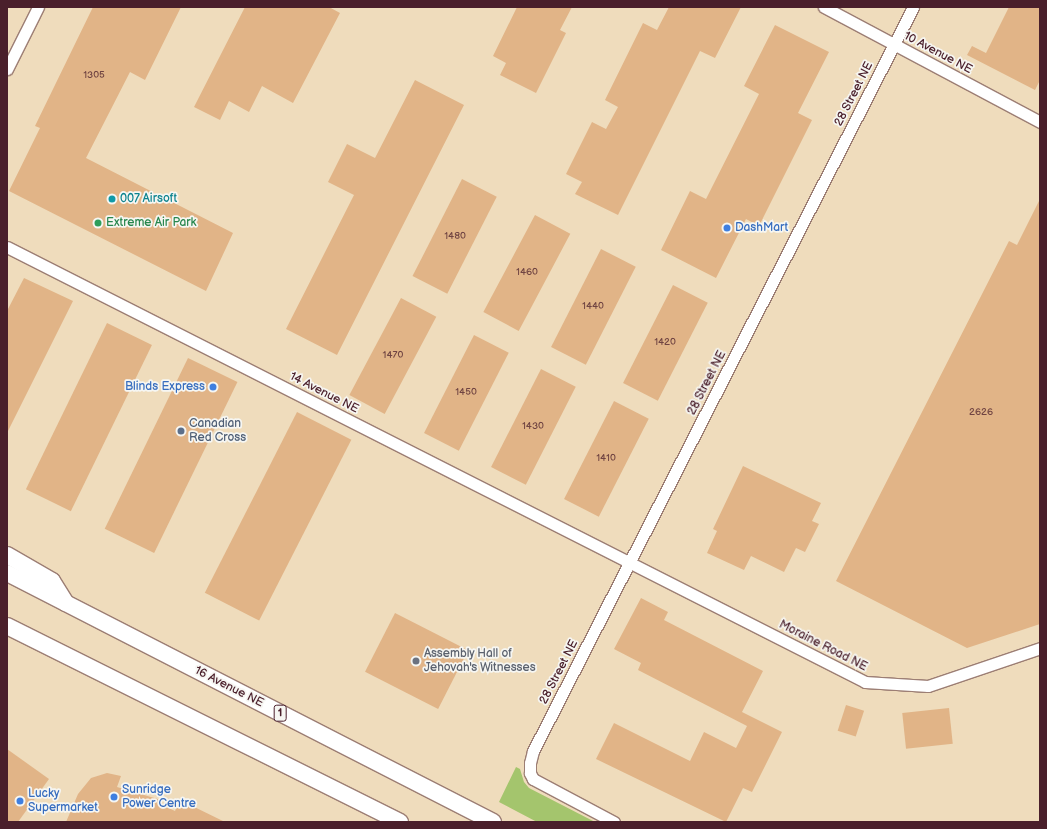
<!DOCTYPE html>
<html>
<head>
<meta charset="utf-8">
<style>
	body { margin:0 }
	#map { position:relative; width:1047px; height:829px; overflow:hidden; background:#efdcbc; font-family:"Balsamiq Sans",sans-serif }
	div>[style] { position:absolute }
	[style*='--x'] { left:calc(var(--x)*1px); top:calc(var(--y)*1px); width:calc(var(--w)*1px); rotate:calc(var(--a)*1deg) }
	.green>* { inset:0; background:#a4c56d }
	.building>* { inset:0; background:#e1b487; transform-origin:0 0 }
	.roads { filter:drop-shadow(1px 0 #9c7e74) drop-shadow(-1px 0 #9c7e74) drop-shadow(0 1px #9c7e74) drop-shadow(0 -1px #9c7e74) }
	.minor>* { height:11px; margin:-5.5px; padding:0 5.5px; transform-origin:5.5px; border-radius:5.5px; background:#fff }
	.highway>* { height:16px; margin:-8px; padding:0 8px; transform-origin:8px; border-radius:8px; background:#fff }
	.dots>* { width:11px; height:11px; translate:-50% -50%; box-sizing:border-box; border:2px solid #f6f6f2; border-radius:50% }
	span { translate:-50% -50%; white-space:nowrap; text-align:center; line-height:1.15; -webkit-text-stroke:3.5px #f6f6f2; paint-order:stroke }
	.number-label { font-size:10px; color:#704442 }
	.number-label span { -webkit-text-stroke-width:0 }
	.shield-label span { padding:1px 3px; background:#f6f6f2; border:1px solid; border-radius:3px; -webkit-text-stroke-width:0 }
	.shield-label { font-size:11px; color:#4a1f2b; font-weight:700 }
	.street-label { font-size:12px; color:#4a1f2b }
	.culture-label { font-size:12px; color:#0d838f }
	.left { translate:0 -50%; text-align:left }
	.leisure-label { font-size:12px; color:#27864d }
	.shop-label { font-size:12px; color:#366cbe }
	.right { translate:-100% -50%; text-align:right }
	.service-label { font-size:12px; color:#4e5e75 }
	.worship-label { font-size:12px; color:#5b616d }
	.frame { position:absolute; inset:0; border:8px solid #4a1f2b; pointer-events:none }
</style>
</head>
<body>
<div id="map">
	<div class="green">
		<div style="clip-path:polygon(516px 767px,520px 769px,524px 782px,529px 788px,595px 822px,537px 822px,499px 802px)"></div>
	</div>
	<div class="building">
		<div style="clip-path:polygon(93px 7px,181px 7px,145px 80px,130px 72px,86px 158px,233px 233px,206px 291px,9px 191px,40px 128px,35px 126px)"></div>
		<div style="clip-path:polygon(245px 7px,329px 7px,340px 13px,293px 103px,262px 86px,249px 112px,229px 101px,220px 120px,194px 107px)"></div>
		<div style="clip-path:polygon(517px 7px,572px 7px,560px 30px,566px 33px,536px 93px,500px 75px,506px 63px,493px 56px)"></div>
		<div style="clip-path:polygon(669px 7px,741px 7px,715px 58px,700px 51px,618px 215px,575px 194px,582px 182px,566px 174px,592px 122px,606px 129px,618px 107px,605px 100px,643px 23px,657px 30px)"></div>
		<div style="clip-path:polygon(1009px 7px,1040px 7px,1040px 80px,1035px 90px,967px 55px,972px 46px,986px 53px)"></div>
		<div style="clip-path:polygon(775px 25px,829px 52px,798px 113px,812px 120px,759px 226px,746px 219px,716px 278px,661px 250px,690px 191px,706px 199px,759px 94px,744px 86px)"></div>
		<div style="clip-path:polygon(415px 80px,464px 105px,337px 355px,286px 329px,354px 195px,328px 182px,347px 144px,375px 158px)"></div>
		<div style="left:462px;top:179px;width:39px;height:109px;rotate:27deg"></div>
		<div style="clip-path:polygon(1040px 199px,1040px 624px,967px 648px,836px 581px,1009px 241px,1017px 245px)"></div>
		<div style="left:535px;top:215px;width:40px;height:110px;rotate:28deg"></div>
		<div style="left:601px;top:249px;width:39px;height:110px;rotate:27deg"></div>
		<div style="clip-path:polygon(24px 278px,73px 301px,7px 433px,7px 311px)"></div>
		<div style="left:673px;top:285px;width:39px;height:110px;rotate:27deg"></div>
		<div style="left:401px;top:298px;width:40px;height:110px;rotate:28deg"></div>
		<div style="left:107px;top:323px;width:50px;height:185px;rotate:26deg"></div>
		<div style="left:474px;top:335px;width:39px;height:110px;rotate:27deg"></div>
		<div style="left:188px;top:358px;width:55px;height:190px;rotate:26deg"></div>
		<div style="left:541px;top:369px;width:39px;height:110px;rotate:27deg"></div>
		<div style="left:614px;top:401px;width:39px;height:110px;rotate:27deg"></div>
		<div style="left:297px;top:412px;width:61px;height:203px;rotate:27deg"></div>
		<div style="clip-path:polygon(743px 466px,821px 503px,812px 521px,819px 524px,805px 552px,796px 548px,784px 572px,751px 556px,744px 570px,707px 553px,717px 531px,713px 529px)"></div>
		<div style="clip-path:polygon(641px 598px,668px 612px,664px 620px,763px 671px,742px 712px,782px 732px,752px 792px,743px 788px,726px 822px,596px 759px,614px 723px,690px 761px,704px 732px,736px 748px,747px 726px,638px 670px,641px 663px,614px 649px)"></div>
		<div style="left:395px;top:613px;width:82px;height:66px;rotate:27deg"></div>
		<div style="left:846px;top:705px;width:19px;height:27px;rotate:18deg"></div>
		<div style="left:949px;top:708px;width:36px;height:47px;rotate:84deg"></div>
		<div style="clip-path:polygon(7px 749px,49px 779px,18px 822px,7px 822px)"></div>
		<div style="clip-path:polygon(107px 773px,121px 776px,117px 787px,161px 800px,160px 804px,175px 811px,180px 800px,225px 822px,66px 822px,78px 794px,91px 778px)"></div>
	</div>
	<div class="roads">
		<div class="minor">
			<div style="--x:824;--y:7;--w:245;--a:28"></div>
			<div style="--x:7;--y:69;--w:69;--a:-63.4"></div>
			<div style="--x:7;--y:247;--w:962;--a:26.88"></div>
			<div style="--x:865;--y:682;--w:63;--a:3.6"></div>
			<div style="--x:928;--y:686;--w:118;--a:-18.7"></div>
			<div style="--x:614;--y:822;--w:92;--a:-152"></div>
			<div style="--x:533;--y:779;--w:7;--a:-117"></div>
			<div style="--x:530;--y:773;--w:10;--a:-90"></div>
			<div style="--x:530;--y:763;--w:12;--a:-76"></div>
			<div style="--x:533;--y:751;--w:835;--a:-62.94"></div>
		</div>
		<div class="highway">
			<div style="--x:7;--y:555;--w:52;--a:30"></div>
			<div style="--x:52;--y:581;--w:26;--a:58"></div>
			<div style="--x:7;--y:573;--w:546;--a:27.13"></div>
			<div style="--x:7;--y:626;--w:439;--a:26.5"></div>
		</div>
	</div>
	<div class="dots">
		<div style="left:112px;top:199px;background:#0f9aa8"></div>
		<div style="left:98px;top:223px;background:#2e9e5b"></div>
		<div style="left:727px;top:228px;background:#3f7fe0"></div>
		<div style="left:213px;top:387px;background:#3f7fe0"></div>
		<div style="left:181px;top:431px;background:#5c6f8a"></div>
		<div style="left:416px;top:661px;background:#6b7280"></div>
		<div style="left:114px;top:797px;background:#3f7fe0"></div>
		<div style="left:20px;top:801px;background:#3f7fe0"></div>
	</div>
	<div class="number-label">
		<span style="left:94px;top:76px">1305</span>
		<span style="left:455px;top:237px">1480</span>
		<span style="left:527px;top:273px">1460</span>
		<span style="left:593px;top:307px">1440</span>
		<span style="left:665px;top:343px">1420</span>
		<span style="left:393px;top:356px">1470</span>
		<span style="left:466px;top:393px">1450</span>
		<span style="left:981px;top:413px">2626</span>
		<span style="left:533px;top:427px">1430</span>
		<span style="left:606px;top:459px">1410</span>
	</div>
	<div class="shield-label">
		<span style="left:280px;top:713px">1</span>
	</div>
	<div class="street-label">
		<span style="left:938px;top:53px;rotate:28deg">10 Avenue NE</span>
		<span style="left:854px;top:94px;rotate:-63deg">28 Street NE</span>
		<span style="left:707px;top:383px;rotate:-63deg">28 Street NE</span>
		<span style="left:324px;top:393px;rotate:27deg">14 Avenue NE</span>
		<span style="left:823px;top:646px;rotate:27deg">Moraine Road NE</span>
		<span style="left:559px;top:672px;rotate:-63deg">28 Street NE</span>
		<span style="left:229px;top:687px;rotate:27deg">16 Avenue NE</span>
	</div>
	<div class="culture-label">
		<span class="left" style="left:120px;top:199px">007 Airsoft</span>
	</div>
	<div class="leisure-label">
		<span class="left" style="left:106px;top:223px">Extreme Air Park</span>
	</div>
	<div class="shop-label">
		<span class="left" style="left:735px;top:228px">DashMart</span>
		<span class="right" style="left:205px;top:387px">Blinds Express</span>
		<span class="left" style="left:122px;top:797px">Sunridge<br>Power Centre</span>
		<span class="left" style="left:28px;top:801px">Lucky<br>Supermarket</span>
	</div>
	<div class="service-label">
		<span class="left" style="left:189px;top:431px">Canadian<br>Red Cross</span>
	</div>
	<div class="worship-label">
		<span class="left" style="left:424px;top:661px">Assembly Hall of<br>Jehovah's Witnesses</span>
	</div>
	<div class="frame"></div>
</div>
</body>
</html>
